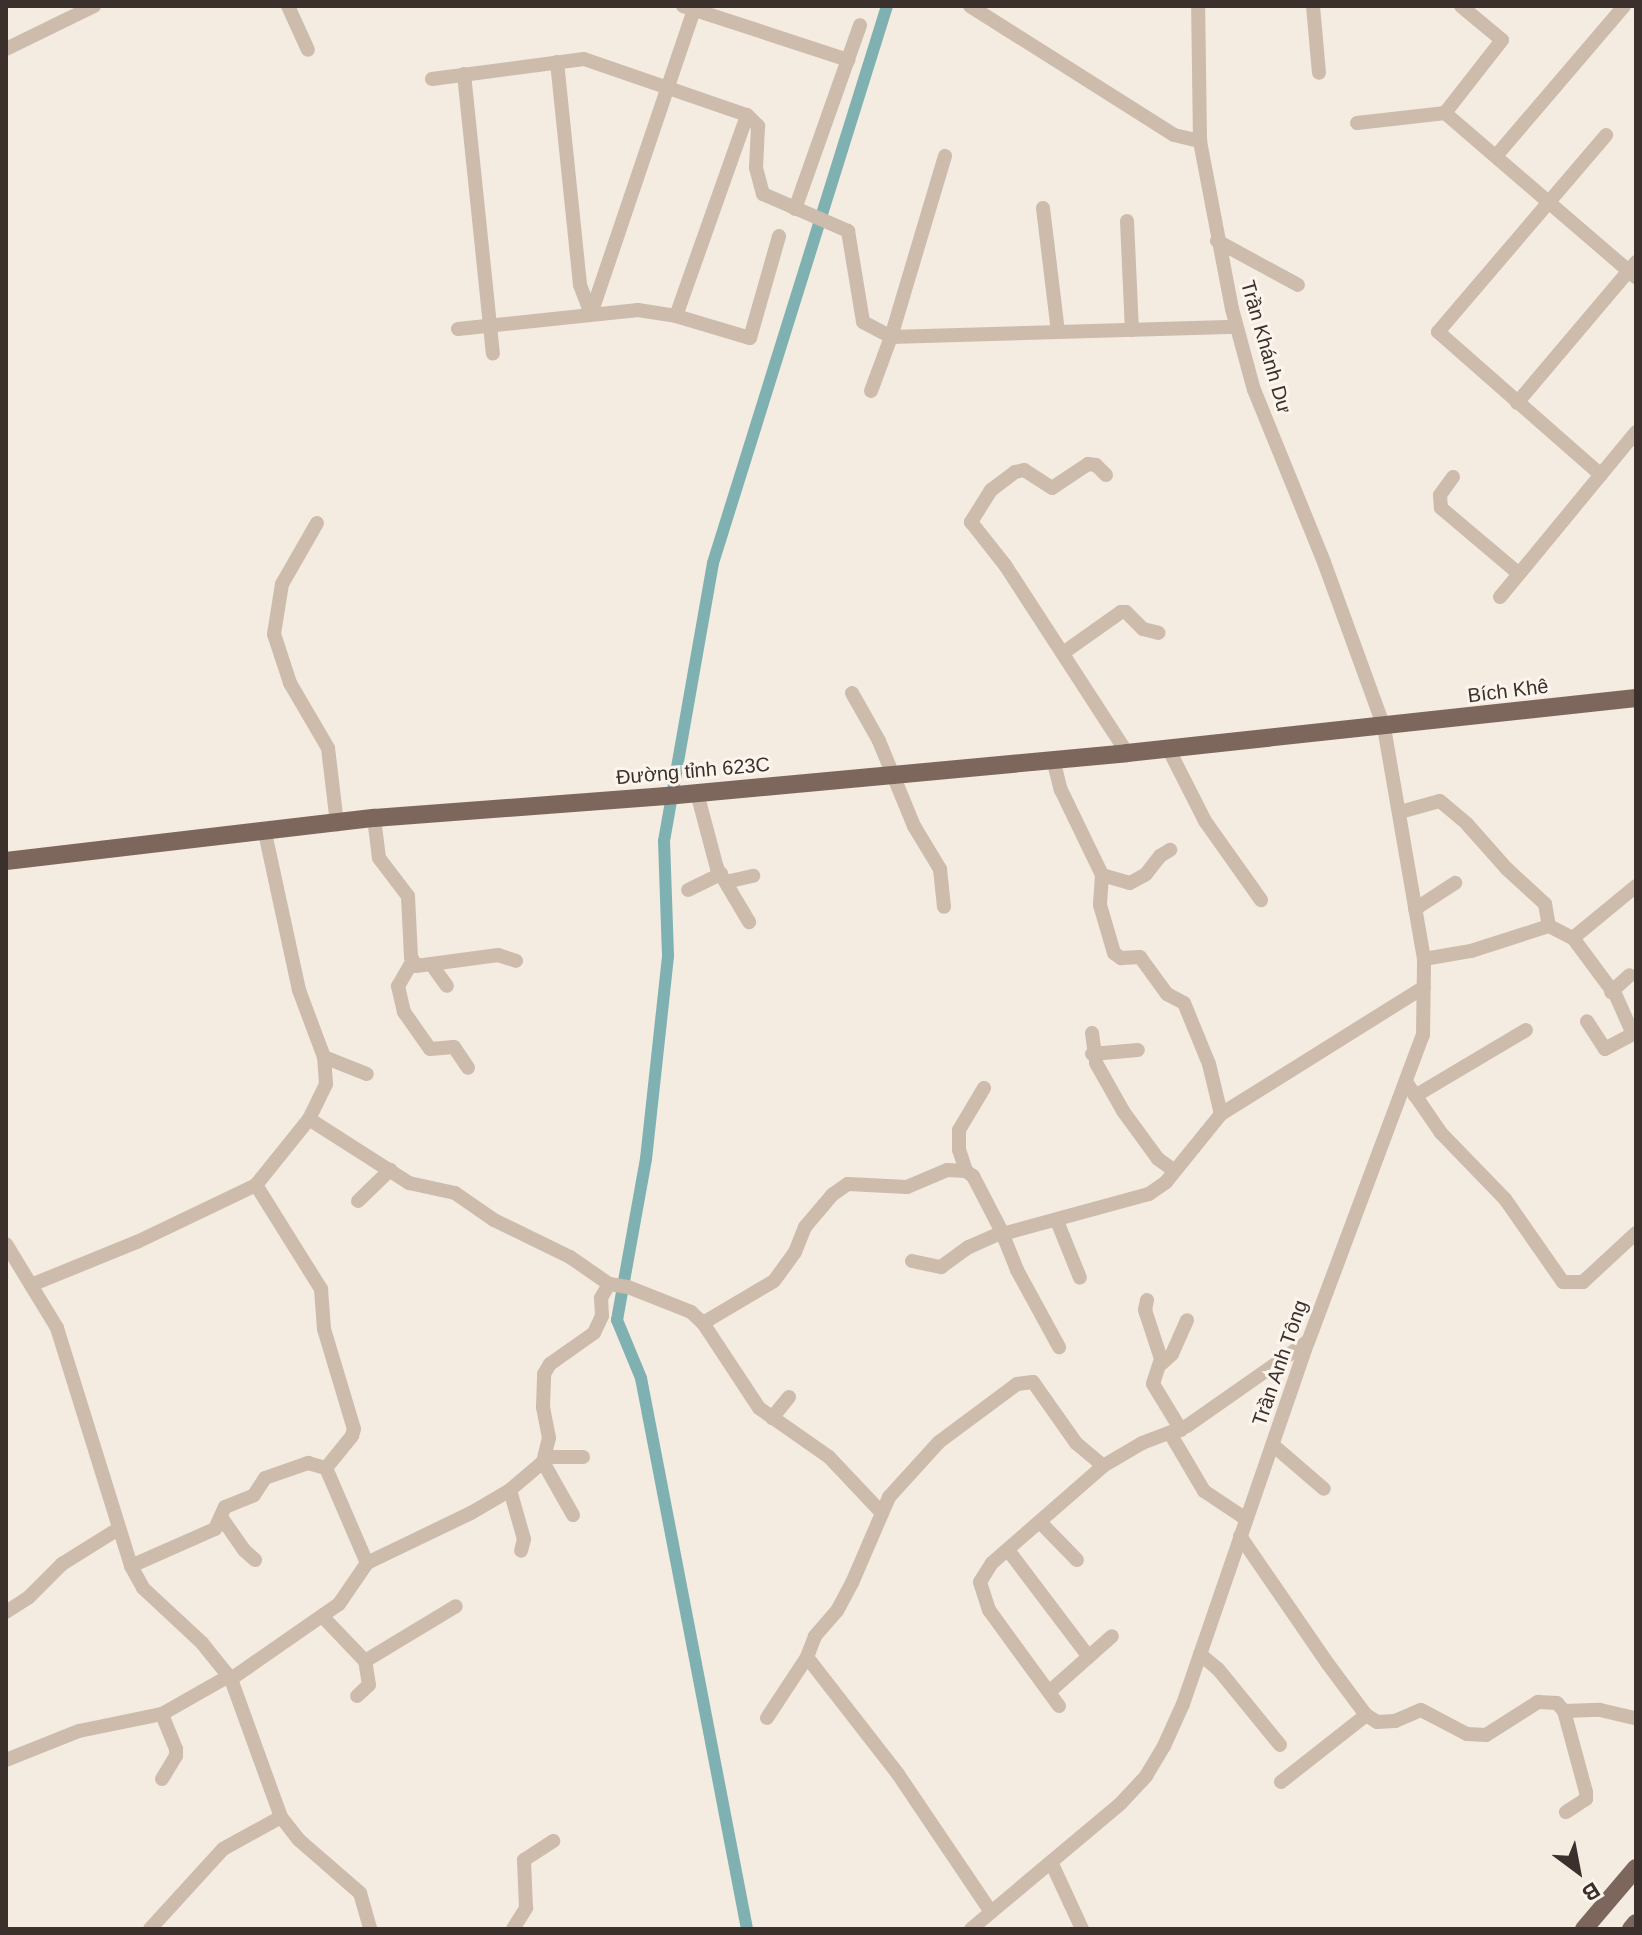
<!DOCTYPE html>
<html>
<head>
<meta charset="utf-8">
<style>
	body { margin:0 }
	#map { position:relative; width:1642px; height:1935px; overflow:hidden; background:#f4ebe1; font-family:Helvetica,sans-serif }
	div>[style] { position:absolute }
	[style*='--x'] { left:calc(var(--x)*1px); top:calc(var(--y)*1px); width:calc(var(--w)*1px); rotate:calc(var(--a)*1deg) }
	.canal>* { height:12px; margin:-6px; padding:0 6px; transform-origin:6px; border-radius:6px; background:#7fb0b2 }
	.minor>* { height:14px; margin:-7px; padding:0 7px; transform-origin:7px; border-radius:7px; background:#cdbbac }
	.major>* { height:18px; margin:-9px; padding:0 9px; transform-origin:9px; border-radius:9px; background:#7d675c }
	span { translate:-50% -50%; white-space:nowrap; text-align:center; line-height:1.15; -webkit-text-stroke:6px #fbf5ee; paint-order:stroke }
	.street-label { font-size:20px; color:#3b302b }
	.frame { position:absolute; inset:0; border:8px solid #3b302b; pointer-events:none }
	.north { position:absolute; left:1538px; top:1831px; width:80px; height:80px; -webkit-text-stroke:6px #fbf5ee; paint-order:stroke; rotate:148deg; font-size:22px; font-weight:700; line-height:32px; text-align:center; color:#3b302b }
	.north::after { content:''; display:block; margin:auto; width:28px; height:36px; background:#3b302b; clip-path:polygon(50% 0,100% 100%,50% 72%,0 100%) }
</style>
</head>
<body>
<div id="map">
	<div class="canal">
		<div style="--x:747;--y:1929;--w:561;--a:-100.89"></div>
		<div style="--x:641;--y:1378;--w:63;--a:-112.5"></div>
		<div style="--x:617;--y:1320;--w:164;--a:-79.8"></div>
		<div style="--x:646;--y:1159;--w:205;--a:-83.8"></div>
		<div style="--x:668;--y:955;--w:114;--a:-92"></div>
		<div style="--x:664;--y:841;--w:282;--a:-80"></div>
		<div style="--x:713;--y:563;--w:584;--a:-72.65"></div>
	</div>
	<div class="minor">
		<div style="--x:288;--y:6;--w:48;--a:65.6"></div>
		<div style="--x:683;--y:6;--w:174;--a:18.1"></div>
		<div style="--x:970;--y:6;--w:241;--a:32.3"></div>
		<div style="--x:1174;--y:135;--w:27;--a:13"></div>
		<div style="--x:1313;--y:6;--w:67;--a:84.9"></div>
		<div style="--x:1461;--y:6;--w:53;--a:39.7"></div>
		<div style="--x:1502;--y:40;--w:93;--a:128"></div>
		<div style="--x:1445;--y:113;--w:252;--a:40.7"></div>
		<div style="--x:6;--y:49;--w:98;--a:-26"></div>
		<div style="--x:557;--y:62;--w:224;--a:84.1"></div>
		<div style="--x:580;--y:285;--w:31;--a:69"></div>
		<div style="--x:464;--y:74;--w:281;--a:84.1"></div>
		<div style="--x:432;--y:79;--w:153;--a:-7.5"></div>
		<div style="--x:584;--y:59;--w:172;--a:19"></div>
		<div style="--x:747;--y:115;--w:16;--a:45"></div>
		<div style="--x:758;--y:126;--w:42;--a:92.7"></div>
		<div style="--x:756;--y:168;--w:27;--a:75"></div>
		<div style="--x:763;--y:194;--w:93;--a:23.5"></div>
		<div style="--x:848;--y:231;--w:92;--a:80.6"></div>
		<div style="--x:863;--y:322;--w:32;--a:28"></div>
		<div style="--x:891;--y:337;--w:345;--a:-1.7"></div>
		<div style="--x:1357;--y:123;--w:89;--a:-6.5"></div>
		<div style="--x:1496;--y:156;--w:197;--a:-49.5"></div>
		<div style="--x:1043;--y:208;--w:125;--a:83.1"></div>
		<div style="--x:795;--y:209;--w:195;--a:-70.5"></div>
		<div style="--x:1127;--y:221;--w:109;--a:87.4"></div>
		<div style="--x:1217;--y:241;--w:92;--a:28.5"></div>
		<div style="--x:591;--y:314;--w:321;--a:-71.3"></div>
		<div style="--x:676;--y:316;--w:213;--a:-70.5"></div>
		<div style="--x:458;--y:329;--w:181;--a:-6"></div>
		<div style="--x:638;--y:310;--w:38;--a:9"></div>
		<div style="--x:676;--y:316;--w:77;--a:16.6"></div>
		<div style="--x:750;--y:338;--w:106;--a:-74.1"></div>
		<div style="--x:871;--y:391;--w:58;--a:-69.7"></div>
		<div style="--x:891;--y:337;--w:189;--a:-73.4"></div>
		<div style="--x:1517;--y:403;--w:185;--a:-49.8"></div>
		<div style="--x:1106;--y:475;--w:14;--a:-135"></div>
		<div style="--x:1096;--y:465;--w:8;--a:-173"></div>
		<div style="--x:1088;--y:464;--w:43;--a:146.3"></div>
		<div style="--x:1052;--y:488;--w:33;--a:-147"></div>
		<div style="--x:1024;--y:470;--w:9;--a:167"></div>
		<div style="--x:1015;--y:472;--w:30;--a:143"></div>
		<div style="--x:991;--y:490;--w:38;--a:122"></div>
		<div style="--x:971;--y:522;--w:55;--a:51.7"></div>
		<div style="--x:1005;--y:565;--w:224;--a:57"></div>
		<div style="--x:1601;--y:475;--w:217;--a:-138.7"></div>
		<div style="--x:1438;--y:332;--w:259;--a:-49.5"></div>
		<div style="--x:1453;--y:477;--w:22;--a:126"></div>
		<div style="--x:1440;--y:495;--w:13;--a:86"></div>
		<div style="--x:1441;--y:508;--w:101;--a:40.2"></div>
		<div style="--x:317;--y:523;--w:70;--a:119.8"></div>
		<div style="--x:282;--y:584;--w:51;--a:99.1"></div>
		<div style="--x:274;--y:634;--w:52;--a:71.9"></div>
		<div style="--x:290;--y:683;--w:75;--a:59.7"></div>
		<div style="--x:328;--y:748;--w:77;--a:83.2"></div>
		<div style="--x:1500;--y:597;--w:214;--a:-50.5"></div>
		<div style="--x:1063;--y:653;--w:71;--a:-35.3"></div>
		<div style="--x:1121;--y:612;--w:5;--a:0"></div>
		<div style="--x:1126;--y:612;--w:24;--a:45"></div>
		<div style="--x:1143;--y:629;--w:16;--a:14"></div>
		<div style="--x:852;--y:693;--w:55;--a:60.6"></div>
		<div style="--x:879;--y:741;--w:92;--a:67.6"></div>
		<div style="--x:914;--y:826;--w:50;--a:58.8"></div>
		<div style="--x:940;--y:869;--w:38;--a:84"></div>
		<div style="--x:1168;--y:748;--w:82;--a:63.1"></div>
		<div style="--x:1205;--y:821;--w:97;--a:54.7"></div>
		<div style="--x:1053;--y:759;--w:32;--a:76"></div>
		<div style="--x:1061;--y:790;--w:94;--a:64.2"></div>
		<div style="--x:1102;--y:875;--w:30;--a:94"></div>
		<div style="--x:1100;--y:905;--w:50;--a:73.7"></div>
		<div style="--x:1114;--y:953;--w:9;--a:36"></div>
		<div style="--x:1121;--y:958;--w:19;--a:-3"></div>
		<div style="--x:1140;--y:957;--w:46;--a:53.9"></div>
		<div style="--x:1167;--y:994;--w:19;--a:28"></div>
		<div style="--x:1184;--y:1003;--w:66;--a:67.7"></div>
		<div style="--x:1209;--y:1064;--w:51;--a:76.5"></div>
		<div style="--x:697;--y:793;--w:78;--a:75.1"></div>
		<div style="--x:717;--y:868;--w:63;--a:59.3"></div>
		<div style="--x:1400;--y:812;--w:41;--a:-15.4"></div>
		<div style="--x:1440;--y:801;--w:35;--a:40"></div>
		<div style="--x:1467;--y:824;--w:60;--a:48.4"></div>
		<div style="--x:1507;--y:869;--w:52;--a:42.6"></div>
		<div style="--x:1545;--y:904;--w:22;--a:80"></div>
		<div style="--x:1549;--y:926;--w:27;--a:27"></div>
		<div style="--x:1573;--y:938;--w:72;--a:53.4"></div>
		<div style="--x:1616;--y:996;--w:42;--a:65.9"></div>
		<div style="--x:1633;--y:1034;--w:32;--a:152"></div>
		<div style="--x:1605;--y:1049;--w:33;--a:-123"></div>
		<div style="--x:374;--y:818;--w:40;--a:82.9"></div>
		<div style="--x:379;--y:858;--w:48;--a:52.7"></div>
		<div style="--x:408;--y:896;--w:61;--a:87.2"></div>
		<div style="--x:411;--y:957;--w:10;--a:61"></div>
		<div style="--x:416;--y:966;--w:83;--a:-7.6"></div>
		<div style="--x:498;--y:955;--w:19;--a:18"></div>
		<div style="--x:1102;--y:875;--w:29;--a:16"></div>
		<div style="--x:1130;--y:883;--w:18;--a:-29"></div>
		<div style="--x:1146;--y:874;--w:23;--a:-52"></div>
		<div style="--x:1160;--y:856;--w:12;--a:-31"></div>
		<div style="--x:726;--y:882;--w:28;--a:-13"></div>
		<div style="--x:688;--y:890;--w:37;--a:-26"></div>
		<div style="--x:1415;--y:909;--w:48;--a:-33"></div>
		<div style="--x:1573;--y:938;--w:82;--a:-39.5"></div>
		<div style="--x:1424;--y:959;--w:48;--a:-9.7"></div>
		<div style="--x:1471;--y:951;--w:82;--a:-17.8"></div>
		<div style="--x:412;--y:962;--w:28;--a:120"></div>
		<div style="--x:398;--y:986;--w:27;--a:77"></div>
		<div style="--x:404;--y:1012;--w:45;--a:54.9"></div>
		<div style="--x:430;--y:1049;--w:24;--a:-5"></div>
		<div style="--x:454;--y:1047;--w:25;--a:56"></div>
		<div style="--x:431;--y:964;--w:27;--a:54"></div>
		<div style="--x:1611;--y:992;--w:25;--a:-42"></div>
		<div style="--x:1092;--y:1033;--w:30;--a:82"></div>
		<div style="--x:1096;--y:1063;--w:55;--a:60.6"></div>
		<div style="--x:1123;--y:1111;--w:59;--a:53.9"></div>
		<div style="--x:1158;--y:1159;--w:19;--a:35"></div>
		<div style="--x:1092;--y:1054;--w:46;--a:-5"></div>
		<div style="--x:324;--y:1057;--w:46;--a:21.6"></div>
		<div style="--x:1406;--y:1082;--w:62;--a:55.5"></div>
		<div style="--x:1441;--y:1133;--w:92;--a:45.9"></div>
		<div style="--x:1505;--y:1199;--w:101;--a:55.1"></div>
		<div style="--x:1563;--y:1282;--w:20;--a:0"></div>
		<div style="--x:1583;--y:1282;--w:72;--a:-42.8"></div>
		<div style="--x:1415;--y:1096;--w:129;--a:-30.7"></div>
		<div style="--x:309;--y:1119;--w:119;--a:32.6"></div>
		<div style="--x:409;--y:1183;--w:47;--a:12.3"></div>
		<div style="--x:455;--y:1193;--w:47;--a:34.7"></div>
		<div style="--x:494;--y:1220;--w:85;--a:26"></div>
		<div style="--x:570;--y:1257;--w:47;--a:34.7"></div>
		<div style="--x:609;--y:1284;--w:19;--a:9"></div>
		<div style="--x:628;--y:1287;--w:68;--a:21.6"></div>
		<div style="--x:691;--y:1312;--w:16;--a:43"></div>
		<div style="--x:703;--y:1323;--w:102;--a:56.6"></div>
		<div style="--x:759;--y:1408;--w:85;--a:35"></div>
		<div style="--x:829;--y:1457;--w:77;--a:46.6"></div>
		<div style="--x:966;--y:1171;--w:22;--a:-108"></div>
		<div style="--x:959;--y:1150;--w:20;--a:-90"></div>
		<div style="--x:959;--y:1130;--w:49;--a:-59.2"></div>
		<div style="--x:256;--y:1185;--w:123;--a:58"></div>
		<div style="--x:321;--y:1289;--w:40;--a:85.7"></div>
		<div style="--x:324;--y:1329;--w:104;--a:73.3"></div>
		<div style="--x:354;--y:1429;--w:7;--a:106"></div>
		<div style="--x:352;--y:1436;--w:41;--a:129.1"></div>
		<div style="--x:326;--y:1468;--w:103;--a:66.7"></div>
		<div style="--x:358;--y:1201;--w:45;--a:-44.1"></div>
		<div style="--x:1057;--y:1221;--w:61;--a:68"></div>
		<div style="--x:1006;--y:1233;--w:7;--a:98"></div>
		<div style="--x:1005;--y:1240;--w:32;--a:68"></div>
		<div style="--x:1017;--y:1270;--w:88;--a:61.4"></div>
		<div style="--x:6;--y:1244;--w:98;--a:58.7"></div>
		<div style="--x:57;--y:1328;--w:249;--a:72.7"></div>
		<div style="--x:131;--y:1566;--w:25;--a:61"></div>
		<div style="--x:143;--y:1588;--w:81;--a:43"></div>
		<div style="--x:202;--y:1643;--w:46;--a:51.1"></div>
		<div style="--x:231;--y:1679;--w:147;--a:70.1"></div>
		<div style="--x:281;--y:1817;--w:29;--a:52"></div>
		<div style="--x:299;--y:1840;--w:81;--a:41"></div>
		<div style="--x:360;--y:1893;--w:37;--a:74"></div>
		<div style="--x:912;--y:1261;--w:30;--a:12"></div>
		<div style="--x:941;--y:1267;--w:34;--a:-36"></div>
		<div style="--x:969;--y:1247;--w:36;--a:-24"></div>
		<div style="--x:31;--y:1285;--w:114;--a:-22.1"></div>
		<div style="--x:137;--y:1242;--w:132;--a:-25.6"></div>
		<div style="--x:256;--y:1185;--w:85;--a:-51.2"></div>
		<div style="--x:309;--y:1119;--w:39;--a:-64"></div>
		<div style="--x:326;--y:1084;--w:27;--a:-94"></div>
		<div style="--x:324;--y:1057;--w:72;--a:-110.5"></div>
		<div style="--x:299;--y:990;--w:161;--a:-102.2"></div>
		<div style="--x:1147;--y:1300;--w:10;--a:101"></div>
		<div style="--x:1145;--y:1310;--w:52;--a:71.9"></div>
		<div style="--x:1161;--y:1359;--w:26;--a:108"></div>
		<div style="--x:1153;--y:1384;--w:54;--a:58.7"></div>
		<div style="--x:703;--y:1323;--w:82;--a:-30.6"></div>
		<div style="--x:774;--y:1281;--w:36;--a:-54"></div>
		<div style="--x:795;--y:1252;--w:27;--a:-68"></div>
		<div style="--x:805;--y:1227;--w:42;--a:-49.8"></div>
		<div style="--x:832;--y:1195;--w:19;--a:-35"></div>
		<div style="--x:848;--y:1184;--w:59;--a:2.9"></div>
		<div style="--x:907;--y:1187;--w:43;--a:-23"></div>
		<div style="--x:947;--y:1170;--w:19;--a:3"></div>
		<div style="--x:966;--y:1171;--w:9;--a:36"></div>
		<div style="--x:973;--y:1176;--w:63;--a:62.6"></div>
		<div style="--x:1002;--y:1232;--w:4;--a:14"></div>
		<div style="--x:1006;--y:1233;--w:148;--a:-15.3"></div>
		<div style="--x:1149;--y:1194;--w:21;--a:-35"></div>
		<div style="--x:1166;--y:1182;--w:87;--a:-51"></div>
		<div style="--x:1221;--y:1114;--w:239;--a:-32"></div>
		<div style="--x:1161;--y:1364;--w:15;--a:-42"></div>
		<div style="--x:1172;--y:1354;--w:37;--a:-66"></div>
		<div style="--x:772;--y:1418;--w:27;--a:-51"></div>
		<div style="--x:1171;--y:1435;--w:65;--a:59.5"></div>
		<div style="--x:1204;--y:1491;--w:50;--a:33.7"></div>
		<div style="--x:1273;--y:1445;--w:67;--a:40.8"></div>
		<div style="--x:546;--y:1457;--w:37;--a:0"></div>
		<div style="--x:543;--y:1462;--w:61;--a:60.5"></div>
		<div style="--x:510;--y:1490;--w:51;--a:74.1"></div>
		<div style="--x:524;--y:1539;--w:12;--a:104"></div>
		<div style="--x:221;--y:1517;--w:40;--a:55.1"></div>
		<div style="--x:244;--y:1550;--w:15;--a:42"></div>
		<div style="--x:1040;--y:1522;--w:53;--a:45.8"></div>
		<div style="--x:1240;--y:1536;--w:155;--a:55.5"></div>
		<div style="--x:1328;--y:1664;--w:64;--a:53.3"></div>
		<div style="--x:1366;--y:1715;--w:13;--a:32"></div>
		<div style="--x:1377;--y:1722;--w:18;--a:-3"></div>
		<div style="--x:1395;--y:1721;--w:28;--a:-23"></div>
		<div style="--x:1421;--y:1710;--w:52;--a:27.6"></div>
		<div style="--x:1467;--y:1734;--w:19;--a:3"></div>
		<div style="--x:1486;--y:1735;--w:62;--a:-32.4"></div>
		<div style="--x:1538;--y:1702;--w:19;--a:3"></div>
		<div style="--x:1557;--y:1703;--w:11;--a:49"></div>
		<div style="--x:1564;--y:1711;--w:84;--a:74.8"></div>
		<div style="--x:1586;--y:1792;--w:7;--a:90"></div>
		<div style="--x:1586;--y:1799;--w:24;--a:147"></div>
		<div style="--x:1008;--y:1550;--w:134;--a:52.9"></div>
		<div style="--x:131;--y:1566;--w:92;--a:-23.8"></div>
		<div style="--x:215;--y:1529;--w:24;--a:-66"></div>
		<div style="--x:225;--y:1507;--w:31;--a:-22"></div>
		<div style="--x:254;--y:1495;--w:20;--a:-57"></div>
		<div style="--x:265;--y:1478;--w:46;--a:-19.2"></div>
		<div style="--x:308;--y:1463;--w:19;--a:16"></div>
		<div style="--x:6;--y:1612;--w:27;--a:-33"></div>
		<div style="--x:29;--y:1597;--w:47;--a:-45"></div>
		<div style="--x:62;--y:1564;--w:66;--a:-32"></div>
		<div style="--x:323;--y:1617;--w:61;--a:46.3"></div>
		<div style="--x:365;--y:1661;--w:106;--a:-31.1"></div>
		<div style="--x:1200;--y:1654;--w:23;--a:40"></div>
		<div style="--x:1218;--y:1669;--w:98;--a:50.8"></div>
		<div style="--x:231;--y:1679;--w:131;--a:-34.8"></div>
		<div style="--x:339;--y:1604;--w:50;--a:-55.7"></div>
		<div style="--x:367;--y:1563;--w:115;--a:-25.7"></div>
		<div style="--x:471;--y:1513;--w:45;--a:-30.5"></div>
		<div style="--x:510;--y:1490;--w:43;--a:-40.3"></div>
		<div style="--x:543;--y:1462;--w:25;--a:-76"></div>
		<div style="--x:549;--y:1438;--w:32;--a:-101"></div>
		<div style="--x:543;--y:1407;--w:33;--a:-88"></div>
		<div style="--x:544;--y:1374;--w:12;--a:-59"></div>
		<div style="--x:550;--y:1364;--w:54;--a:-35.2"></div>
		<div style="--x:594;--y:1333;--w:19;--a:-65"></div>
		<div style="--x:602;--y:1316;--w:18;--a:-93"></div>
		<div style="--x:601;--y:1298;--w:16;--a:-60"></div>
		<div style="--x:1049;--y:1692;--w:84;--a:-41.6"></div>
		<div style="--x:357;--y:1696;--w:16;--a:-43"></div>
		<div style="--x:369;--y:1685;--w:24;--a:-99"></div>
		<div style="--x:1059;--y:1706;--w:119;--a:-126.1"></div>
		<div style="--x:989;--y:1610;--w:29;--a:-108"></div>
		<div style="--x:980;--y:1582;--w:22;--a:-58"></div>
		<div style="--x:992;--y:1563;--w:147;--a:-41.1"></div>
		<div style="--x:1564;--y:1711;--w:36;--a:-2"></div>
		<div style="--x:1600;--y:1710;--w:37;--a:13"></div>
		<div style="--x:767;--y:1718;--w:73;--a:-56.7"></div>
		<div style="--x:6;--y:1760;--w:79;--a:-21.7"></div>
		<div style="--x:79;--y:1731;--w:85;--a:-11.6"></div>
		<div style="--x:162;--y:1714;--w:77;--a:-29.6"></div>
		<div style="--x:162;--y:1779;--w:27;--a:-59"></div>
		<div style="--x:176;--y:1756;--w:7;--a:-90"></div>
		<div style="--x:176;--y:1749;--w:38;--a:-112"></div>
		<div style="--x:1281;--y:1782;--w:108;--a:-38.2"></div>
		<div style="--x:1052;--y:1864;--w:72;--a:65.2"></div>
		<div style="--x:991;--y:1912;--w:166;--a:-124"></div>
		<div style="--x:898;--y:1774;--w:148;--a:-127.9"></div>
		<div style="--x:807;--y:1657;--w:22;--a:-69"></div>
		<div style="--x:815;--y:1636;--w:33;--a:-49"></div>
		<div style="--x:837;--y:1611;--w:32;--a:-62"></div>
		<div style="--x:852;--y:1583;--w:94;--a:-66.7"></div>
		<div style="--x:889;--y:1497;--w:74;--a:-47.7"></div>
		<div style="--x:939;--y:1442;--w:97;--a:-36.6"></div>
		<div style="--x:1017;--y:1384;--w:16;--a:-7"></div>
		<div style="--x:1033;--y:1382;--w:75;--a:54.8"></div>
		<div style="--x:1076;--y:1443;--w:35;--a:40"></div>
		<div style="--x:1103;--y:1466;--w:45;--a:-30.5"></div>
		<div style="--x:1142;--y:1443;--w:48;--a:-20.7"></div>
		<div style="--x:1187;--y:1426;--w:146;--a:-35"></div>
		<div style="--x:150;--y:1929;--w:108;--a:-47.6"></div>
		<div style="--x:223;--y:1849;--w:66;--a:-28.9"></div>
		<div style="--x:513;--y:1929;--w:25;--a:-58"></div>
		<div style="--x:526;--y:1908;--w:48;--a:-92.4"></div>
		<div style="--x:524;--y:1860;--w:35;--a:-33"></div>
		<div style="--x:971;--y:1929;--w:196;--a:-40"></div>
		<div style="--x:1121;--y:1803;--w:37;--a:-47"></div>
		<div style="--x:1146;--y:1776;--w:35;--a:-59"></div>
		<div style="--x:1164;--y:1746;--w:46;--a:-65.7"></div>
		<div style="--x:1183;--y:1704;--w:383;--a:-71"></div>
		<div style="--x:1308;--y:1342;--w:328;--a:-69.5"></div>
		<div style="--x:1423;--y:1035;--w:76;--a:-89.2"></div>
		<div style="--x:1424;--y:959;--w:235;--a:-99.8"></div>
		<div style="--x:1384;--y:727;--w:176;--a:-110"></div>
		<div style="--x:1324;--y:562;--w:186;--a:-112.1"></div>
		<div style="--x:1254;--y:390;--w:84;--a:-105.2"></div>
		<div style="--x:1232;--y:309;--w:171;--a:-100.8"></div>
		<div style="--x:1200;--y:141;--w:135;--a:-90.8"></div>
	</div>
	<div class="major">
		<div style="--x:6;--y:861;--w:371;--a:-6.7"></div>
		<div style="--x:374;--y:818;--w:293;--a:-4.3"></div>
		<div style="--x:666;--y:796;--w:463;--a:-5.3"></div>
		<div style="--x:1127;--y:753;--w:512;--a:-6.17"></div>
		<div style="--x:1584;--y:1929;--w:80;--a:-49.6"></div>
		<div style="--x:1631;--y:1929;--w:8;--a:-50"></div>
	</div>
	<div class="street-label">
		<span style="left:1266px;top:347px;rotate:74deg">Trần Khánh Dư</span>
		<span style="left:1508px;top:691px;rotate:-7deg">Bích Khê</span>
		<span style="left:693px;top:771px;rotate:-5deg">Đường tỉnh 623C</span>
		<span style="left:1280px;top:1363px;rotate:-71deg">Trần Anh Tông</span>
	</div>
	<div class="frame"></div>
	<div class="north">B</div>
</div>
</body>
</html>
